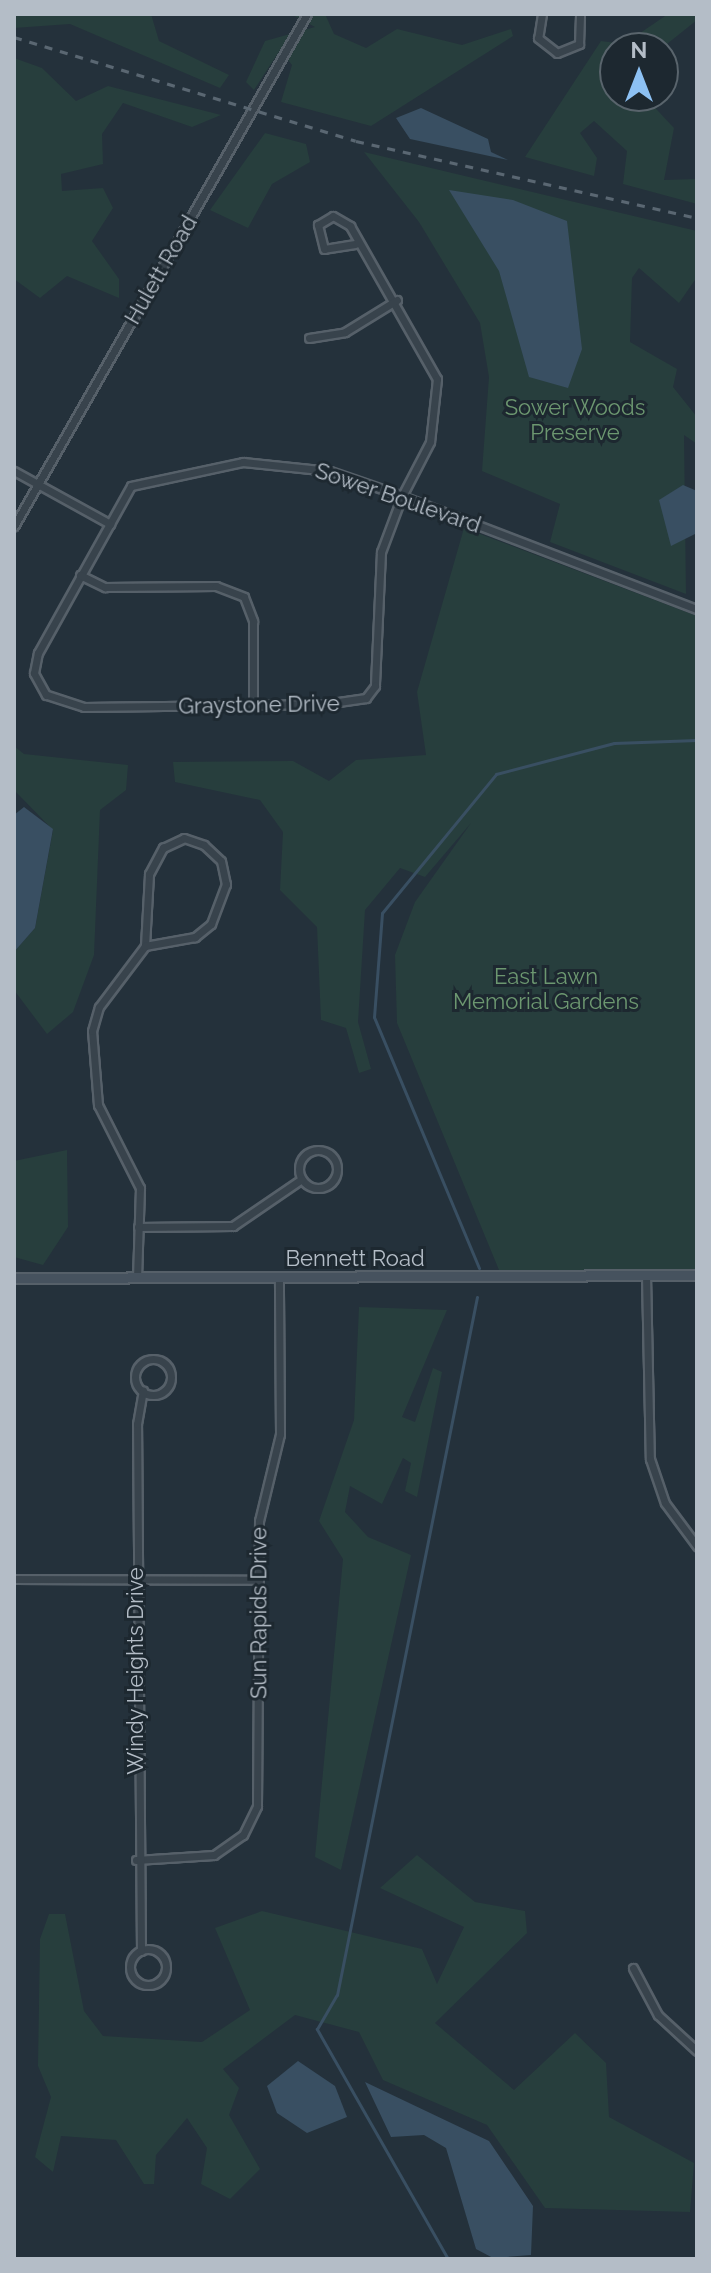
<!DOCTYPE html>
<html>
<head>
<meta charset="utf-8">
<style>
	body { margin:0 }
	#map { position:relative; width:711px; height:2273px; overflow:hidden; background:#24313b; font-family:Raleway,sans-serif }
	div>[style] { position:absolute }
	[style*='--x'] { left:calc(var(--x)*1px); top:calc(var(--y)*1px); width:calc(var(--w)*1px); rotate:calc(var(--a)*1deg) }
	.green>* { inset:0; background:#273e3d }
	.water>* { inset:0; background:#394f62 }
	.stream>* { height:3px; margin:-1.5px; padding:0 1.5px; transform-origin:1.5px; border-radius:1.5px; background:#394f62 }
	.roads { filter:drop-shadow(2px 0 #566069) drop-shadow(-2px 0 #566069) drop-shadow(0 2px #566069) drop-shadow(0 -2px #566069) }
	.street>* { height:7px; margin:-3.5px; padding:0 3.5px; transform-origin:3.5px; border-radius:3.5px; background:#38434c }
	.street>.ring { margin:-3.5px; padding:0; box-sizing:content-box; background:none; border:7px solid #38434c; border-radius:50% }
	.secondary>* { height:9px; margin:-4.5px; padding:0 4.5px; transform-origin:4.5px; border-radius:4.5px; background:#46525e }
	.rail>* { height:3px; margin-top:-1.5px; transform-origin:0; background:repeating-linear-gradient(90deg,#5a6772 0 8px,transparent 0 16px) }
	span { translate:-50% -50%; white-space:nowrap; text-align:center; line-height:1.15; -webkit-text-stroke:6px #1d2830; paint-order:stroke }
	.street-label { font-size:22px; color:#b4bdc7 }
	.park-label { font-size:22px; color:#6c9770 }
	.frame { position:absolute; inset:0; border:16px solid #b4bdc7; pointer-events:none }
	.north { position:absolute; left:599px; top:32px; width:80px; height:80px; box-sizing:border-box; background:#1d2830; border:2px solid #59646c; border-radius:50%; rotate:0deg; font-size:22px; font-weight:700; line-height:32px; text-align:center; color:#b4bdc7 }
	.north::after { content:''; display:block; margin:auto; width:28px; height:36px; background:#8dc1f3; clip-path:polygon(50% 0,100% 100%,50% 72%,0 100%) }
</style>
</head>
<body>
<div id="map">
	<div class="green">
		<div style="clip-path:polygon(14px 14px,151px 14px,159px 41px,229px 75px,220px 88px,70px 24px,14px 28px)"></div>
		<div style="clip-path:polygon(291px 14px,325px 14px,334px 34px,366px 48px,397px 29px,462px 45px,511px 29px,513px 36px,371px 126px,281px 102px,292px 65px,280px 50px,254px 90px,246px 82px,265px 41px,315px 27px)"></div>
		<div style="clip-path:polygon(668px 14px,697px 14px,697px 20px,662px 48px,615px 48px,615px 96px,644px 96px,674px 128px,664px 180px,697px 179px,697px 204px,623px 184px,627px 151px,594px 121px,580px 133px,597px 158px,594px 176px,525px 157px,601px 41px,624px 44px)"></div>
		<div style="clip-path:polygon(14px 58px,42px 68px,76px 101px,108px 86px,221px 115px,192px 127px,123px 103px,102px 134px,103px 164px,61px 174px,62px 191px,103px 188px,113px 208px,92px 241px,119px 279px,119px 298px,67px 276px,40px 298px,14px 279px)"></div>
		<div style="clip-path:polygon(265px 133px,306px 144px,310px 162px,272px 184px,248px 228px,210px 210px)"></div>
		<div style="clip-path:polygon(364px 152px,697px 231px,697px 277px,679px 303px,639px 268px,632px 278px,630px 342px,677px 369px,673px 387px,697px 417px,697px 444px,684px 435px,686px 594px,550px 542px,560px 504px,482px 471px,489px 377px,480px 323px,419px 222px)"></div>
		<div style="clip-path:polygon(464px 528px,697px 616px,697px 1270px,499px 1270px,397px 1023px,395px 955px,415px 902px,471px 823px,425px 877px,400px 868px,365px 910px,358px 1022px,371px 1069px,359px 1073px,346px 1028px,321px 1020px,317px 927px,280px 890px,283px 832px,260px 800px,175px 782px,173px 762px,293px 761px,329px 781px,356px 760px,426px 755px,417px 692px)"></div>
		<div style="clip-path:polygon(14px 746px,24px 754px,128px 765px,126px 790px,100px 810px,94px 955px,73px 1012px,47px 1034px,14px 990px,14px 952px,35px 928px,53px 830px,14px 790px)"></div>
		<div style="clip-path:polygon(67px 1150px,68px 1227px,43px 1265px,14px 1257px,14px 1161px)"></div>
		<div style="clip-path:polygon(359px 1307px,447px 1310px,402px 1417px,415px 1422px,433px 1368px,442px 1372px,417px 1497px,405px 1491px,411px 1463px,403px 1458px,382px 1504px,350px 1486px,345px 1512px,368px 1537px,411px 1555px,341px 1870px,315px 1857px,343px 1559px,319px 1521px,354px 1420px)"></div>
		<div style="clip-path:polygon(417px 1855px,475px 1902px,525px 1911px,527px 1933px,435px 2023px,514px 2090px,575px 2033px,606px 2063px,609px 2117px,694px 2163px,690px 2212px,545px 2208px,487px 2125px,383px 2080px,359px 2032px,295px 2015px,223px 2069px,239px 2088px,229px 2115px,260px 2169px,230px 2199px,201px 2184px,207px 2148px,187px 2118px,156px 2155px,154px 2184px,144px 2184px,116px 2140px,61px 2136px,53px 2172px,35px 2157px,51px 2097px,38px 2066px,40px 1939px,49px 1914px,65px 1914px,84px 2011px,103px 2036px,202px 2042px,250px 2010px,215px 1928px,262px 1911px,422px 1949px,437px 1984px,464px 1927px,380px 1888px)"></div>
	</div>
	<div class="water">
		<div style="clip-path:polygon(421px 108px,488px 139px,491px 152px,508px 160px,410px 139px,396px 118px)"></div>
		<div style="clip-path:polygon(449px 190px,513px 200px,567px 221px,582px 349px,568px 388px,529px 377px,499px 271px)"></div>
		<div style="clip-path:polygon(683px 485px,697px 491px,697px 533px,671px 546px,659px 500px)"></div>
		<div style="clip-path:polygon(24px 807px,53px 829px,35px 928px,14px 952px,14px 815px)"></div>
		<div style="clip-path:polygon(298px 2061px,335px 2086px,347px 2117px,307px 2133px,277px 2113px,267px 2086px)"></div>
		<div style="clip-path:polygon(365px 2082px,489px 2141px,533px 2206px,531px 2255px,493px 2258px,476px 2249px,446px 2148px,424px 2135px,391px 2137px)"></div>
	</div>
	<div class="stream">
		<div style="--x:479;--y:1268;--w:272;--a:-112.7"></div>
		<div style="--x:374;--y:1017;--w:104;--a:-85.6"></div>
		<div style="--x:382;--y:913;--w:180;--a:-50.6"></div>
		<div style="--x:496;--y:774;--w:122;--a:-14.7"></div>
		<div style="--x:614;--y:743;--w:83;--a:-2.1"></div>
		<div style="--x:448;--y:2259;--w:265;--a:-119.7"></div>
		<div style="--x:317;--y:2029;--w:39;--a:-60"></div>
		<div style="--x:337;--y:1995;--w:712;--a:-78.66"></div>
	</div>
	<div class="roads">
		<div class="street">
			<div style="--x:542;--y:14;--w:24;--a:99"></div>
			<div style="--x:538;--y:38;--w:24;--a:38"></div>
			<div style="--x:557;--y:53;--w:24;--a:-22"></div>
			<div style="--x:579;--y:44;--w:30;--a:-88"></div>
			<div style="--x:355;--y:244;--w:31;--a:171"></div>
			<div style="--x:324;--y:249;--w:25;--a:-104"></div>
			<div style="--x:318;--y:225;--w:17;--a:-31"></div>
			<div style="--x:333;--y:216;--w:20;--a:30"></div>
			<div style="--x:350;--y:226;--w:176;--a:60.4"></div>
			<div style="--x:437;--y:379;--w:63;--a:96.3"></div>
			<div style="--x:430;--y:442;--w:61;--a:117.4"></div>
			<div style="--x:402;--y:496;--w:60;--a:110.6"></div>
			<div style="--x:381;--y:552;--w:134;--a:92.6"></div>
			<div style="--x:375;--y:686;--w:15;--a:127"></div>
			<div style="--x:366;--y:698;--w:42;--a:171.9"></div>
			<div style="--x:324;--y:704;--w:240;--a:179.3"></div>
			<div style="--x:84;--y:707;--w:40;--a:-162"></div>
			<div style="--x:46;--y:695;--w:25;--a:-119"></div>
			<div style="--x:34;--y:673;--w:20;--a:-79"></div>
			<div style="--x:38;--y:653;--w:191;--a:-60.9"></div>
			<div style="--x:131;--y:486;--w:115;--a:-12.1"></div>
			<div style="--x:243;--y:462;--w:87;--a:5.9"></div>
			<div style="--x:330;--y:471;--w:76;--a:19.1"></div>
			<div style="--x:402;--y:496;--w:316;--a:21"></div>
			<div style="--x:309;--y:338;--w:36;--a:-9"></div>
			<div style="--x:345;--y:332;--w:61;--a:-31.6"></div>
			<div style="--x:14;--y:471;--w:110;--a:28.9"></div>
			<div style="--x:14;--y:526;--w:590;--a:-60.22"></div>
			<div style="--x:80;--y:575;--w:28;--a:26"></div>
			<div style="--x:105;--y:587;--w:111;--a:-0.5"></div>
			<div style="--x:216;--y:586;--w:30;--a:21"></div>
			<div style="--x:244;--y:597;--w:26;--a:69"></div>
			<div style="--x:253;--y:621;--w:84;--a:90"></div>
			<div class="ring" style="left:299px;top:1150px;width:31px;height:31px"></div>
			<div style="--x:138;--y:1227;--w:95;--a:-0.6"></div>
			<div style="--x:233;--y:1226;--w:83;--a:-34.3"></div>
			<div style="--x:646;--y:1275;--w:184;--a:88.8"></div>
			<div style="--x:650;--y:1459;--w:46;--a:71.2"></div>
			<div style="--x:665;--y:1503;--w:54;--a:53.3"></div>
			<div style="--x:137;--y:1278;--w:90;--a:-88.1"></div>
			<div style="--x:140;--y:1188;--w:93;--a:-116.8"></div>
			<div style="--x:98;--y:1105;--w:74;--a:-94.6"></div>
			<div style="--x:92;--y:1031;--w:25;--a:-74"></div>
			<div style="--x:99;--y:1007;--w:76;--a:-53"></div>
			<div style="--x:145;--y:946;--w:72;--a:-86.8"></div>
			<div style="--x:149;--y:874;--w:30;--a:-62"></div>
			<div style="--x:163;--y:848;--w:23;--a:-25"></div>
			<div style="--x:184;--y:838;--w:21;--a:19"></div>
			<div style="--x:204;--y:845;--w:23;--a:43"></div>
			<div style="--x:221;--y:861;--w:24;--a:78"></div>
			<div style="--x:226;--y:884;--w:43;--a:110.6"></div>
			<div style="--x:211;--y:924;--w:21;--a:141"></div>
			<div style="--x:195;--y:937;--w:51;--a:169.8"></div>
			<div class="ring" style="left:135px;top:1359px;width:29px;height:29px"></div>
			<div style="--x:14;--y:1579;--w:245;--a:0.2"></div>
			<div style="--x:136;--y:1860;--w:78;--a:-3.7"></div>
			<div style="--x:214;--y:1855;--w:35;--a:-35"></div>
			<div style="--x:243;--y:1835;--w:32;--a:-64"></div>
			<div style="--x:257;--y:1806;--w:285;--a:-89.6"></div>
			<div style="--x:259;--y:1521;--w:89;--a:-76.4"></div>
			<div style="--x:280;--y:1434;--w:157;--a:-90.4"></div>
			<div class="ring" style="left:130px;top:1949px;width:29px;height:29px"></div>
			<div style="--x:141;--y:1951;--w:527;--a:-90.43"></div>
			<div style="--x:137;--y:1424;--w:34;--a:-80"></div>
			<div style="--x:633;--y:1968;--w:53;--a:62"></div>
			<div style="--x:658;--y:2015;--w:53;--a:42.7"></div>
		</div>
		<div class="secondary">
			<div style="--x:14;--y:1278;--w:683;--a:-0.25"></div>
		</div>
	</div>
	<div class="rail">
		<div style="--x:14;--y:37;--w:357;--a:16.9"></div>
		<div style="--x:356;--y:141;--w:350;--a:12.7"></div>
	</div>
	<div class="street-label">
		<span style="left:161px;top:270px;rotate:-60deg">Hulett Road</span>
		<span style="left:398px;top:498px;rotate:19deg">Sower Boulevard</span>
		<span style="left:259px;top:705px;rotate:-1deg">Graystone Drive</span>
		<span style="left:355px;top:1259px">Bennett Road</span>
		<span style="left:259px;top:1613px;rotate:-90deg">Sun Rapids Drive</span>
		<span style="left:136px;top:1671px;rotate:-90deg">Windy Heights Drive</span>
	</div>
	<div class="park-label">
		<span style="left:575px;top:420px">Sower Woods<br>Preserve</span>
		<span style="left:546px;top:989px">East Lawn<br>Memorial Gardens</span>
	</div>
	<div class="frame"></div>
	<div class="north">N</div>
</div>
</body>
</html>
